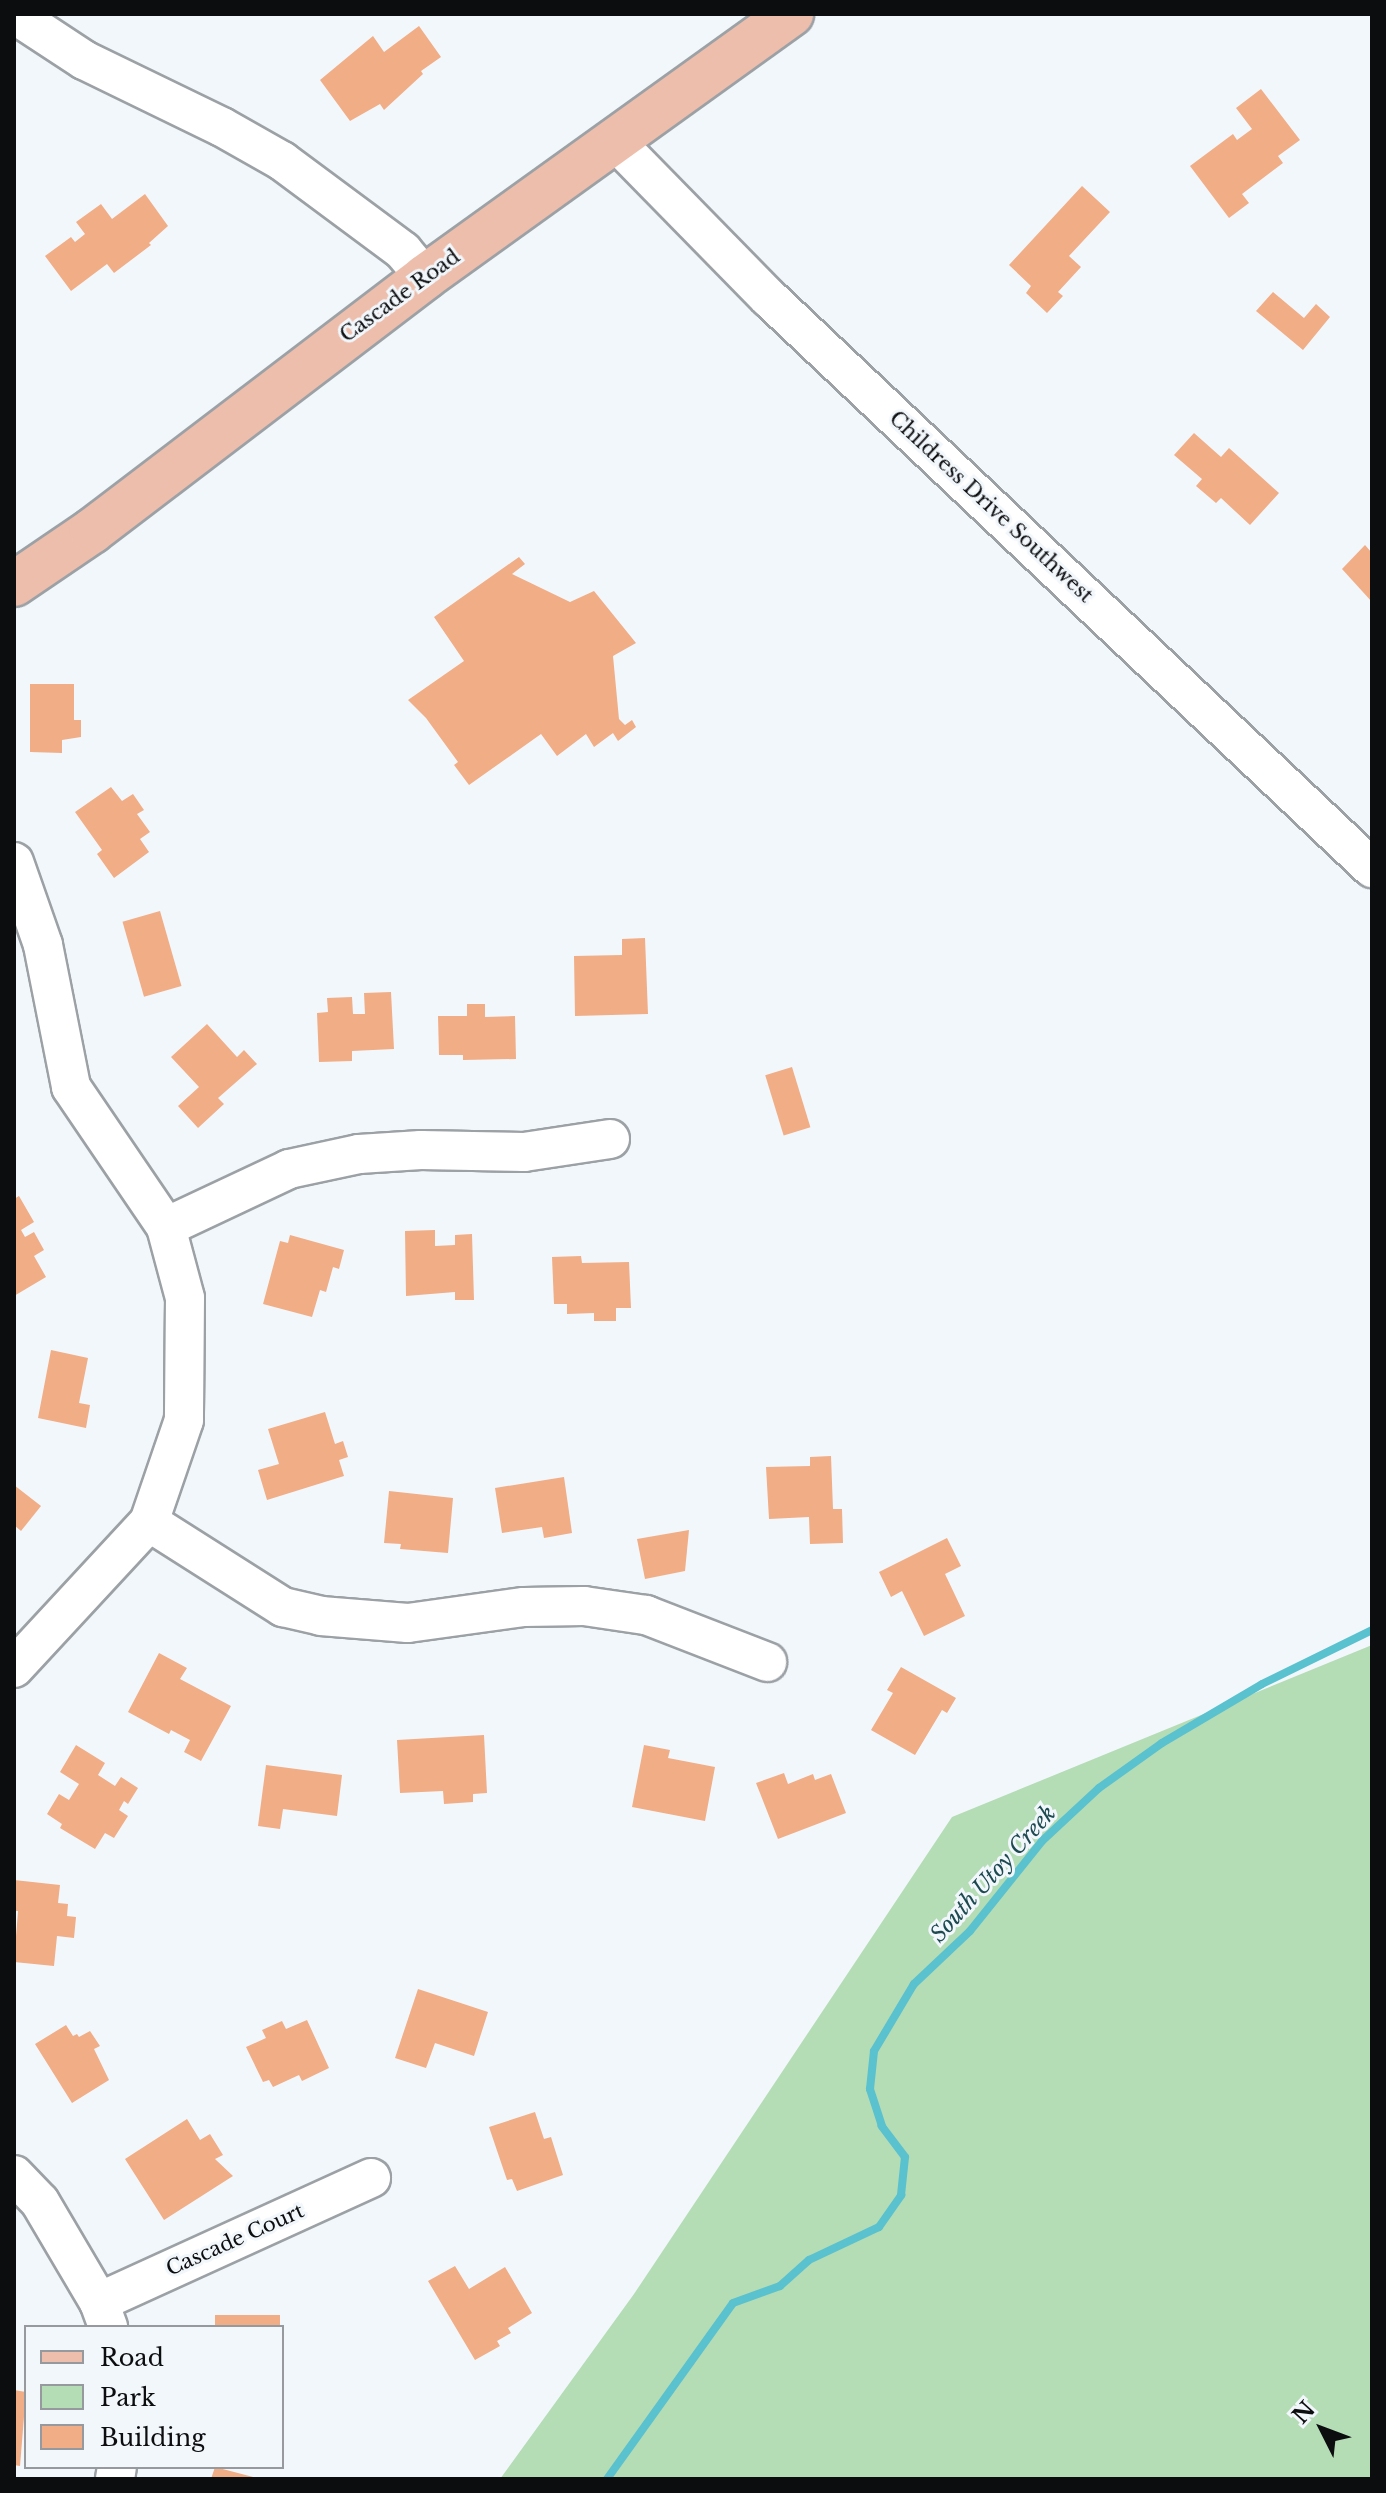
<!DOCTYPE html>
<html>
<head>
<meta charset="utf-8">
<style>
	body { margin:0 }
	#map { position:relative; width:1386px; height:2493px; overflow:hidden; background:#f2f7fc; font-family:"Libre Baskerville",serif }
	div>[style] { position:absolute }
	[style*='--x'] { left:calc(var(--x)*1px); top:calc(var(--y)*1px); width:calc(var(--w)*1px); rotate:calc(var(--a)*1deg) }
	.green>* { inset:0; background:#b4dcb5 }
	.stream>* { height:8px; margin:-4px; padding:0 4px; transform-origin:4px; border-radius:4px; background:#5ac1cf }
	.building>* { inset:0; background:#f1ad85; transform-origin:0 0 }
	.roads { filter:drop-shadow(2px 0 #9ca1a6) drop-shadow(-2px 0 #9ca1a6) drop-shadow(0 2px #9ca1a6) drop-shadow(0 -2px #9ca1a6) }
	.minor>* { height:38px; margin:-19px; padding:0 19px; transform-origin:19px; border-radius:19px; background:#fff }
	.major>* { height:44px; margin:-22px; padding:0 22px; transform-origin:22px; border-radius:22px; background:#edbeac }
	span { translate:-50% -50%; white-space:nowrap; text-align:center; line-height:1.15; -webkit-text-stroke:6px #f2f7fc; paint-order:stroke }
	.street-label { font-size:20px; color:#0c0d0f }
	.water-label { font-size:22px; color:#1c4a50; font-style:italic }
	.frame { position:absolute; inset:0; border:16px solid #0c0d0f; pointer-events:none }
	.legend { position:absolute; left:24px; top:2325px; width:260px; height:144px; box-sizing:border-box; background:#f2f7fc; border:2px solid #96999d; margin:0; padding:10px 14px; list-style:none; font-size:24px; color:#0c0d0f }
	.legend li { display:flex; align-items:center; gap:16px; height:40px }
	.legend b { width:40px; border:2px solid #96999d }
	.north { position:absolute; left:1282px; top:2389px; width:80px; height:80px; -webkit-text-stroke:6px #f2f7fc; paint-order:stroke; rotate:312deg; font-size:22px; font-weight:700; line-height:32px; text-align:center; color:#0c0d0f }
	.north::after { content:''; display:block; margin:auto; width:28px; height:36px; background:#0c0d0f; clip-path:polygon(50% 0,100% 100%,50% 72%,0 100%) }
</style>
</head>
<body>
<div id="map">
	<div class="green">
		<div style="clip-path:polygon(1372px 1645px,1372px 2479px,500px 2479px,634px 2294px,952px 1817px)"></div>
	</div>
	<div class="stream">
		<div style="--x:607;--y:2479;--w:216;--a:-54.4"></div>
		<div style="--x:733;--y:2303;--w:50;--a:-19.9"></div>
		<div style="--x:780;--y:2286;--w:39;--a:-42"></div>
		<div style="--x:809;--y:2260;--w:77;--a:-25.2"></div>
		<div style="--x:879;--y:2227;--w:39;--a:-55"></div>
		<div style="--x:901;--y:2195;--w:38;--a:-84"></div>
		<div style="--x:905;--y:2157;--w:39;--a:-127"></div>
		<div style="--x:882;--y:2126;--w:39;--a:-108"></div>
		<div style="--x:870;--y:2089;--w:38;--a:-84"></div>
		<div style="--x:874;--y:2051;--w:78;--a:-59.2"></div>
		<div style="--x:914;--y:1984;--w:77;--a:-43.4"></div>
		<div style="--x:970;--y:1931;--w:115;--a:-51.3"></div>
		<div style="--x:1042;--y:1841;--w:78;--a:-42.9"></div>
		<div style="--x:1099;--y:1788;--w:77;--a:-35.5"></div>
		<div style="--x:1162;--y:1743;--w:116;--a:-30.5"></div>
		<div style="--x:1262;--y:1684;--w:123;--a:-26.1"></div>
	</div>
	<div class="building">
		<div style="clip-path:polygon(419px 26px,441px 57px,421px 71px,423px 74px,384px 110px,380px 104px,350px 121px,320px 80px,373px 36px,384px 52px)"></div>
		<div style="clip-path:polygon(1261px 89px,1300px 140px,1278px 156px,1283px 163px,1242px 194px,1249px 203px,1229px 218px,1190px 166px,1233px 134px,1237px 140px,1252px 129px,1236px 108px)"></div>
		<div style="clip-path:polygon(1082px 186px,1110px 212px,1069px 256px,1081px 267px,1058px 292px,1063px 296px,1047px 313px,1026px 293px,1031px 286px,1009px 265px)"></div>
		<div style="clip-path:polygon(145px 194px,168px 226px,149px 243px,151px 245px,114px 273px,107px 264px,71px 291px,45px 256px,71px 237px,75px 242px,85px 234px,76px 222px,101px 204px,112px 219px)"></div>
		<div style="clip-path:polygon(1273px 292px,1304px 318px,1316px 304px,1330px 317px,1303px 350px,1256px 311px)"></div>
		<div style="clip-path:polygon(1194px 433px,1221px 457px,1229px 448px,1279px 493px,1250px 525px,1221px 498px,1216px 503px,1196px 486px,1202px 479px,1174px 455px)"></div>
		<div style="clip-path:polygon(1365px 545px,1372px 553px,1372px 602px,1342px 569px)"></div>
		<div style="clip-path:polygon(519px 557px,525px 564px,512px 574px,570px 602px,594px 591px,636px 643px,613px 656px,619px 719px,625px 725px,632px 720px,636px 727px,618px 741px,613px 733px,594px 747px,586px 734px,557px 756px,541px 734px,469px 785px,454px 765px,458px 762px,426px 718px,408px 700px,464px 661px,434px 617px)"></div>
		<div style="clip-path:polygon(30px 684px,74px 684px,74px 720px,81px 720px,81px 737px,62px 740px,62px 753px,30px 752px)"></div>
		<div style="clip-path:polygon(111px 787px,122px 801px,133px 794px,144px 810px,137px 814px,150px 832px,140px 839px,149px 852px,114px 878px,97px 854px,102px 850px,75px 812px)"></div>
		<div style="left:160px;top:911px;width:78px;height:39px;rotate:74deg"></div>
		<div style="clip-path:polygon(645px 938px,648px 1014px,575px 1016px,574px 956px,622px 955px,622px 939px)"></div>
		<div style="clip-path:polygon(391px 992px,394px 1049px,352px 1051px,352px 1061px,319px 1062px,317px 1013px,328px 1012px,327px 998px,352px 997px,353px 1014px,365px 1014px,364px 993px)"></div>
		<div style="clip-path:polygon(467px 1004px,485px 1004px,485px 1017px,515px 1016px,516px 1059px,463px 1060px,463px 1055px,439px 1055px,438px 1016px,467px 1016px)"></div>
		<div style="clip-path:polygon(207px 1024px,237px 1057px,244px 1050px,257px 1064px,218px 1098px,224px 1104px,198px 1128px,178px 1106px,199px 1087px,171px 1057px)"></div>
		<div style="left:792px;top:1067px;width:63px;height:28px;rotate:73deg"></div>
		<div style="clip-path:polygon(19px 1196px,34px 1222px,21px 1230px,25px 1237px,34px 1232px,44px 1250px,34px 1256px,46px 1277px,14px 1296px,14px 1199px)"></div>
		<div style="clip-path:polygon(435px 1230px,435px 1246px,455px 1245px,455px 1235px,472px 1234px,474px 1300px,455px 1300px,455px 1292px,406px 1296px,405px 1231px)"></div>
		<div style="clip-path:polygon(290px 1235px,344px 1250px,339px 1269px,333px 1267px,326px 1292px,320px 1290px,312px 1317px,263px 1304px,280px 1241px,288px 1243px)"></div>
		<div style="clip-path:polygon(581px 1256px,582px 1263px,629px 1262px,631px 1308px,616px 1308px,616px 1321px,594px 1321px,594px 1313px,567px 1314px,567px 1304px,554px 1304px,552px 1257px)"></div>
		<div style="clip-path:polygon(51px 1350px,88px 1358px,79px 1403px,90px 1405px,86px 1428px,38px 1418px)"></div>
		<div style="clip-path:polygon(325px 1412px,335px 1444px,343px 1441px,348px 1457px,339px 1460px,344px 1476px,267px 1500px,258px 1470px,279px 1464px,268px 1429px)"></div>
		<div style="clip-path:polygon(831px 1456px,833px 1509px,842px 1509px,843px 1543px,810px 1544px,809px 1517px,769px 1519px,766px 1467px,810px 1466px,810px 1457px)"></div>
		<div style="clip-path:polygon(564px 1477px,572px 1533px,544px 1538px,542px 1527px,502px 1533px,495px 1488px)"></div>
		<div style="clip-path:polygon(14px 1485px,41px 1506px,21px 1531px,14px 1525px)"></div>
		<div style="clip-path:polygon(389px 1491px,453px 1498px,448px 1553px,400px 1549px,401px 1544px,384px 1543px)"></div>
		<div style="clip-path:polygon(689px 1530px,685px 1571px,645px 1579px,637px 1539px)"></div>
		<div style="clip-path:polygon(947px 1538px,961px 1566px,945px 1574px,965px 1616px,924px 1636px,902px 1591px,891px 1597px,879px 1572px)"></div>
		<div style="clip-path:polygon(159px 1653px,187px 1668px,180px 1679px,231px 1706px,201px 1761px,184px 1752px,190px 1740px,171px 1730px,169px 1734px,128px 1712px)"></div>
		<div style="clip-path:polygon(901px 1667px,956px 1698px,947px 1713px,942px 1710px,915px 1755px,871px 1730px,893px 1693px,887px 1690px)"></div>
		<div style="clip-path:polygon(484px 1735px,487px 1793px,473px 1794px,473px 1802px,444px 1804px,443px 1791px,400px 1793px,397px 1740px)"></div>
		<div style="clip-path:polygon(76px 1745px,105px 1763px,98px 1775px,115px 1786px,121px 1777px,138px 1788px,128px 1804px,124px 1801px,119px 1810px,128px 1816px,114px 1838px,105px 1833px,95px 1849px,60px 1828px,62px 1824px,47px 1814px,59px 1794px,69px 1800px,79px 1784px,60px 1772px)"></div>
		<div style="clip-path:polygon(644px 1745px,670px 1750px,668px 1758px,715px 1767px,705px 1821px,632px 1807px)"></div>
		<div style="clip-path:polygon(266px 1765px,342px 1775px,337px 1816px,283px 1809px,280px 1829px,258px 1826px)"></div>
		<div style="clip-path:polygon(784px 1773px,788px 1784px,813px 1774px,815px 1780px,831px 1774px,846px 1813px,778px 1839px,756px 1783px)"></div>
		<div style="clip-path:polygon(14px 1880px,60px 1885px,58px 1903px,68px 1904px,67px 1916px,76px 1917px,74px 1938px,57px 1936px,54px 1966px,14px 1962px,18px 1911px,14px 1911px)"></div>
		<div style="clip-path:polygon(418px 1989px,488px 2012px,474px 2056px,435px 2043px,426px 2068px,395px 2058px)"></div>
		<div style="clip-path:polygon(307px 2020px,329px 2068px,302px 2081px,299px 2075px,273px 2087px,269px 2080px,263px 2082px,246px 2047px,266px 2038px,262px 2030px,282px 2021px,286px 2029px)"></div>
		<div style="clip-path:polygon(66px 2025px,73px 2036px,77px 2034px,79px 2037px,90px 2031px,100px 2046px,94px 2049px,109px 2080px,72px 2103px,35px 2044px)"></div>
		<div style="clip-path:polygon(535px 2112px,544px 2139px,551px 2137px,563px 2175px,517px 2191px,512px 2179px,507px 2180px,489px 2127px)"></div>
		<div style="clip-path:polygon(187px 2119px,200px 2140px,210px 2134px,223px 2155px,215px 2159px,233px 2176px,164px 2220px,125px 2159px)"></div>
		<div style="clip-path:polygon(455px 2266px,469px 2289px,505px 2267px,532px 2313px,508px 2328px,511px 2333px,497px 2341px,500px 2346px,475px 2360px,428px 2281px)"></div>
		<div style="left:215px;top:2315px;width:65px;height:12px"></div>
		<div style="clip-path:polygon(14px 2390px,26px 2392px,20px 2466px,14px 2465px)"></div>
		<div style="clip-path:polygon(215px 2467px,257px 2478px,257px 2479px,211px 2479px)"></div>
	</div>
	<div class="roads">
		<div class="minor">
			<div style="--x:14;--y:14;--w:84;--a:33.3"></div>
			<div style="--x:84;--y:60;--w:153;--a:25.9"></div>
			<div style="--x:222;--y:127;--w:69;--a:29.5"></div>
			<div style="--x:282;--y:161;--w:151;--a:36.6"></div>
			<div style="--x:403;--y:251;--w:34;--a:50"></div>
			<div style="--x:615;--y:141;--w:220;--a:45.6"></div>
			<div style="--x:769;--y:298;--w:830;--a:43.39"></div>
			<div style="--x:14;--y:862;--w:88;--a:70.7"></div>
			<div style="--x:43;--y:945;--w:145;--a:78.8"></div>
			<div style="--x:71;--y:1087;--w:169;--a:55.8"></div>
			<div style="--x:166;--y:1227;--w:73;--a:75"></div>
			<div style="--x:185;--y:1298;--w:122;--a:90.5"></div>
			<div style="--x:184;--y:1420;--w:108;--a:108.9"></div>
			<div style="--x:149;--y:1522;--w:199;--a:132.8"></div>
			<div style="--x:166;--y:1227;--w:136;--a:-25.2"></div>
			<div style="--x:289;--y:1169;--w:72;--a:-12.1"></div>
			<div style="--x:359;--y:1154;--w:62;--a:-3.7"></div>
			<div style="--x:421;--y:1150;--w:103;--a:1.1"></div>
			<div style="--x:524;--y:1152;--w:87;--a:-8.6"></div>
			<div style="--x:149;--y:1522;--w:159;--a:32.4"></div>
			<div style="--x:283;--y:1607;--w:39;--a:13"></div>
			<div style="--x:321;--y:1616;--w:87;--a:4.6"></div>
			<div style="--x:408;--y:1623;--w:117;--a:-7.9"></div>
			<div style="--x:524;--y:1607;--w:60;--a:-1"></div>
			<div style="--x:584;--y:1606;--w:63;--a:8.3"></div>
			<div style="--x:646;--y:1615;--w:130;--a:21.2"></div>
			<div style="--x:14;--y:2175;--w:37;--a:46"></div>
			<div style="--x:40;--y:2202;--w:116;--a:59.5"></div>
			<div style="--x:99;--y:2302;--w:27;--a:70"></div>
			<div style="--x:99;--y:2302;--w:299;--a:-24.5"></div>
			<div style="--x:115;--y:2479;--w:12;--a:-81"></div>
		</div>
		<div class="major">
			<div style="--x:14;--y:584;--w:94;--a:-34.2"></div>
			<div style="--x:92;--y:531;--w:419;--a:-37.3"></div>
			<div style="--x:425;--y:277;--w:451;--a:-35.7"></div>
		</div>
	</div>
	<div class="street-label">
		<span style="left:400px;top:296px;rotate:-36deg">Cascade Road</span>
		<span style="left:991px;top:507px;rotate:43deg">Childress Drive Southwest</span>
		<span style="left:235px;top:2240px;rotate:-24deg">Cascade Court</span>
	</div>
	<div class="water-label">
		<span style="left:993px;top:1874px;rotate:-48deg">South Utoy Creek</span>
	</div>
	<div class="frame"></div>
	<ul class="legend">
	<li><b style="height:10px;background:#edbeac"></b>Road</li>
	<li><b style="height:22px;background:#b4dcb5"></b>Park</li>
	<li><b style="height:22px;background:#f1ad85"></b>Building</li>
	</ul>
	<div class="north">N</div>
</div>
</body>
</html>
